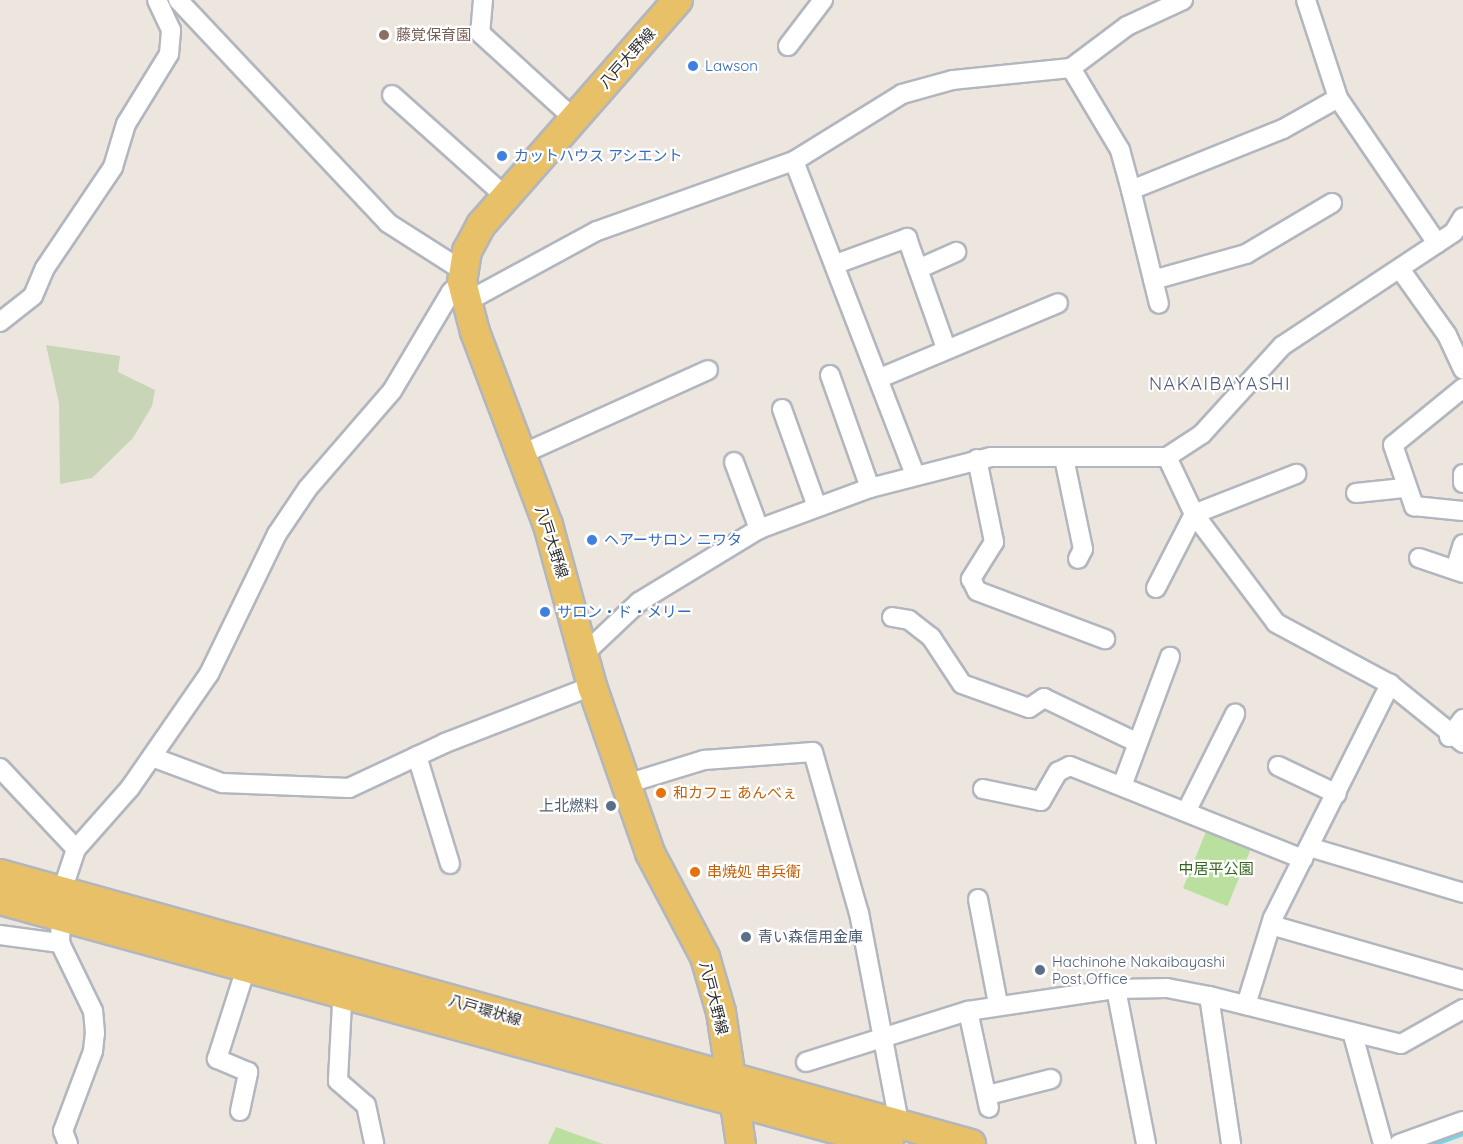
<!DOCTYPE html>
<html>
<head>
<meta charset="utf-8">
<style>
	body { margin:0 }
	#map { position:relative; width:1463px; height:1144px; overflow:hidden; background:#ede6df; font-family:Quicksand,"Noto Sans JP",sans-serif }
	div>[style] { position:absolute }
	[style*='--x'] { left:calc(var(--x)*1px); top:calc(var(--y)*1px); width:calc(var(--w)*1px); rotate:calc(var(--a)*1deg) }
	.green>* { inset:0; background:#bae09f; transform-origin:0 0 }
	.cemetery>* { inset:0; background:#c8d5b7 }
	.stream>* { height:4.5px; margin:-2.25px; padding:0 2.25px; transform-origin:2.25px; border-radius:2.25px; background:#79d3e8 }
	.roads { filter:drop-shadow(2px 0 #b2b6be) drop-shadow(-2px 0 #b2b6be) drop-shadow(0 2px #b2b6be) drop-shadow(0 -2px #b2b6be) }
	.minor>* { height:18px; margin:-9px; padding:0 9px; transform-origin:9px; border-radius:9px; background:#fff }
	.primary>* { height:28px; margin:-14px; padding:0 14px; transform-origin:14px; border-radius:14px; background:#e8c068 }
	.dots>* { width:16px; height:16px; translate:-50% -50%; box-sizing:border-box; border:3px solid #fff; border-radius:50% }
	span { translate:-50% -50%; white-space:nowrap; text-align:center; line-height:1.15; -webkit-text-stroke:4.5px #fff; paint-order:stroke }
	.education-label { font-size:15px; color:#785e54 }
	.left { translate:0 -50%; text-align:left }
	.street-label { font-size:15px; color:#2c2c2c }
	.shop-label { font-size:15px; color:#366cbe }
	.food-label { font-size:15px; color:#c56008 }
	.service-label { font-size:15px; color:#4e5e75 }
	.right { translate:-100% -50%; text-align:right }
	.park-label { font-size:15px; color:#34661f }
	.quarter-label { font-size:18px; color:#4f5a7a; letter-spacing:1.5px }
</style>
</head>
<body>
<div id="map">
	<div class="green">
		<div style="left:1207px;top:829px;width:48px;height:64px;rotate:22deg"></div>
		<div style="clip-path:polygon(556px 1127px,603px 1144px,548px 1144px)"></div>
	</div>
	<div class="cemetery">
		<div style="clip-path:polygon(46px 345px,120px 356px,118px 372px,155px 390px,152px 406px,133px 438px,92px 478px,60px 484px,59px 403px)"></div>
	</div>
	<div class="stream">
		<div style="--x:1433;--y:1144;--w:32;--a:-20"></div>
	</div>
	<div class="roads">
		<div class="minor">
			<div style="--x:178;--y:0;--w:306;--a:46.7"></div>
			<div style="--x:388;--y:223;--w:89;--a:32.6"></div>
			<div style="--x:483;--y:0;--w:33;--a:95"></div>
			<div style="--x:480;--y:33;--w:126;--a:42.4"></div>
			<div style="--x:1183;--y:0;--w:62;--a:155.1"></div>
			<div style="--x:1127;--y:26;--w:70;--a:143.1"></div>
			<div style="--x:1071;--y:68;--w:96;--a:59.1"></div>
			<div style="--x:1120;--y:150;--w:41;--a:74.6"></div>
			<div style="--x:1131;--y:190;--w:164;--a:-21.9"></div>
			<div style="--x:1283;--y:129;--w:63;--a:-29.4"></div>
			<div style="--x:1306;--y:0;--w:103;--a:71.9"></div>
			<div style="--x:1338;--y:98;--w:176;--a:55.7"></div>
			<div style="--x:788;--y:46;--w:58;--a:-52.7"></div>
			<div style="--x:392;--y:95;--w:150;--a:41.8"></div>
			<div style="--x:794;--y:161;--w:127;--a:-31.8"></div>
			<div style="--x:902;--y:94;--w:53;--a:-15.4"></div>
			<div style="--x:953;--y:80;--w:119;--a:-5.8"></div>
			<div style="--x:1131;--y:190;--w:117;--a:76.2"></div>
			<div style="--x:836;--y:264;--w:76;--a:-20.1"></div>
			<div style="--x:907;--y:238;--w:117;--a:70.5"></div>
			<div style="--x:918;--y:269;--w:42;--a:-24.1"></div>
			<div style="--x:1400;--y:269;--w:81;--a:54.5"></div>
			<div style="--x:1447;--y:335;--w:38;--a:65"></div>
			<div style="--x:1153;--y:280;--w:97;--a:-15.6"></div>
			<div style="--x:1246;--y:254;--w:100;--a:-30.7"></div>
			<div style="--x:466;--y:302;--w:149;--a:-28.5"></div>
			<div style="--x:597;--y:231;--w:209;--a:-19.6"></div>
			<div style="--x:794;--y:161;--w:336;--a:68.9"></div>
			<div style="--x:0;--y:322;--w:42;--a:-38.2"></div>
			<div style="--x:33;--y:296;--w:30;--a:-67"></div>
			<div style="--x:45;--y:268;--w:122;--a:-56"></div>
			<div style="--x:113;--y:167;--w:45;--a:-73.2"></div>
			<div style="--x:126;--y:124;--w:82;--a:-58.4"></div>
			<div style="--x:169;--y:54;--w:24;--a:-85"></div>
			<div style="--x:171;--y:30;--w:33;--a:-115"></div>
			<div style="--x:830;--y:375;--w:120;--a:70.5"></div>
			<div style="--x:880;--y:378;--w:193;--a:-22.8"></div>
			<div style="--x:1463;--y:388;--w:90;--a:140.8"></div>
			<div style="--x:1393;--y:445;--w:65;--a:71"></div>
			<div style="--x:1414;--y:506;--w:49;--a:5.8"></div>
			<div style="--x:782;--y:409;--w:104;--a:70.3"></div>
			<div style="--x:522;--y:454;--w:204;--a:-24.3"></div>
			<div style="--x:1167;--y:457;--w:63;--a:64.7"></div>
			<div style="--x:1194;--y:514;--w:136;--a:53"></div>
			<div style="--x:1276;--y:623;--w:129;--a:28.2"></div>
			<div style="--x:1390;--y:684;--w:94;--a:38.9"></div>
			<div style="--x:1064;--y:458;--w:93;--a:78.2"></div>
			<div style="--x:1083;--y:549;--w:11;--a:117"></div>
			<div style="--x:977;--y:459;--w:85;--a:78.4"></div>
			<div style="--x:994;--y:542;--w:44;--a:121.9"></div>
			<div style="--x:971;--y:579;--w:13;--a:63"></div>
			<div style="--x:977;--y:591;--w:137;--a:20.6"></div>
			<div style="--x:734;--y:462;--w:72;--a:69.5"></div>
			<div style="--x:1463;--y:474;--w:9;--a:90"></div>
			<div style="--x:1356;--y:493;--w:48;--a:-5.9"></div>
			<div style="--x:1419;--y:558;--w:46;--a:18.8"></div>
			<div style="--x:1455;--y:570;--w:27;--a:-73"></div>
			<div style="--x:1156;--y:588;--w:83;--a:-62.8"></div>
			<div style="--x:1194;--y:514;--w:110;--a:-21.4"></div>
			<div style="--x:892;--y:617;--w:17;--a:10"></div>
			<div style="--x:909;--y:620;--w:28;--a:38"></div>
			<div style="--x:931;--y:637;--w:56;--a:56.6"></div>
			<div style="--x:962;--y:684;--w:71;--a:19.7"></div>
			<div style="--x:1029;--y:708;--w:18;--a:-34"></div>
			<div style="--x:1044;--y:698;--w:104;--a:25.6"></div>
			<div style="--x:584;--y:654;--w:76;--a:-43.4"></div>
			<div style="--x:639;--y:602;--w:140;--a:-31.3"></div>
			<div style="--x:759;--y:529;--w:118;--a:-20.3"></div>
			<div style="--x:870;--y:488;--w:125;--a:-14.4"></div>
			<div style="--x:991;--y:457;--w:176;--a:0"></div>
			<div style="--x:1167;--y:457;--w:42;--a:-33.3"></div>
			<div style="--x:1202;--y:434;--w:119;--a:-47.7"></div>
			<div style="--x:1282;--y:346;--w:206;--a:-33.5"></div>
			<div style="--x:1454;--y:232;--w:17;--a:-59"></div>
			<div style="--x:1449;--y:737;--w:23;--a:-52"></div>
			<div style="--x:417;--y:756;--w:113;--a:73"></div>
			<div style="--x:152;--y:757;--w:75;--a:20.4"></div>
			<div style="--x:222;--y:783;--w:127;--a:2.3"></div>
			<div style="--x:349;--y:788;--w:106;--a:-25.1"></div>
			<div style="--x:445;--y:743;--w:158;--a:-21.2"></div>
			<div style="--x:1278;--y:766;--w:65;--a:25.4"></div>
			<div style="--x:0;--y:768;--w:111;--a:46.8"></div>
			<div style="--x:626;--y:784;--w:82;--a:-17.1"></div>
			<div style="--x:704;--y:760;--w:109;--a:-4.2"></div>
			<div style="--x:813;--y:752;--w:167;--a:74.1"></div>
			<div style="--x:859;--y:913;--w:214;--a:79.2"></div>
			<div style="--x:1122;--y:786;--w:138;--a:-69.6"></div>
			<div style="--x:983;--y:789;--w:59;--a:11.7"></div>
			<div style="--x:1041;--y:801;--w:34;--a:-60"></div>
			<div style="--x:1058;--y:772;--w:13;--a:-27"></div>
			<div style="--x:1070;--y:766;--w:251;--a:21.8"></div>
			<div style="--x:1186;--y:812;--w:110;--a:-63.4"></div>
			<div style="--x:1309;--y:847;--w:161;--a:16.6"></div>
			<div style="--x:978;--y:899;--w:107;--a:79.2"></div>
			<div style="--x:1271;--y:925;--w:200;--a:16"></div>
			<div style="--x:0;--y:935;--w:61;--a:7.6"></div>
			<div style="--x:343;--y:984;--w:97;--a:93"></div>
			<div style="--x:338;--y:1081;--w:37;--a:41"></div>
			<div style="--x:366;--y:1105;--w:40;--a:78"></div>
			<div style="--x:1116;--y:989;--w:158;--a:79"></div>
			<div style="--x:1209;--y:996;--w:150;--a:81.5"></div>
			<div style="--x:1246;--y:1005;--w:91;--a:-72.8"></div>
			<div style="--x:1273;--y:918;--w:262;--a:-63.4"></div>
			<div style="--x:968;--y:1011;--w:99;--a:77.8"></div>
			<div style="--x:1353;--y:1035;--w:113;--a:74.6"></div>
			<div style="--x:806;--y:1062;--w:170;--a:-17.5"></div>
			<div style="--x:968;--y:1011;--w:150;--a:-8.5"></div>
			<div style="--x:1116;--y:989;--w:51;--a:-1.1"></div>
			<div style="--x:1167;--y:988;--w:43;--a:10.8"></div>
			<div style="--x:1209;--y:996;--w:198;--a:14"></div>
			<div style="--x:1401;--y:1044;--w:71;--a:-29.4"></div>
			<div style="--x:988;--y:1095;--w:65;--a:-14.3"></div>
			<div style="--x:240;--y:1111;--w:40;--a:-78"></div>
			<div style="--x:248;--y:1072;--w:34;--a:-157"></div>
			<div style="--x:217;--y:1059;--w:96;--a:-72.3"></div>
			<div style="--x:68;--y:1144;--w:14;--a:-111"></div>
			<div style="--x:63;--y:1131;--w:85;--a:-69.4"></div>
			<div style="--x:93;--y:1051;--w:18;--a:-84"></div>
			<div style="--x:95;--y:1033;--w:22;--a:-95"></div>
			<div style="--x:93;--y:1011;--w:76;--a:-115.9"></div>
			<div style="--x:60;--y:943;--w:52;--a:-87.8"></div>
			<div style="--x:62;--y:891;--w:44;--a:-71.6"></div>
			<div style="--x:76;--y:849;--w:81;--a:-48.5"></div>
			<div style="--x:130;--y:788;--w:139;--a:-55.3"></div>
			<div style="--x:209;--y:674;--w:156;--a:-64.1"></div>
			<div style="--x:277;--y:534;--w:55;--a:-56"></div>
			<div style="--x:308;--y:488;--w:128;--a:-49.1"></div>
			<div style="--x:392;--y:391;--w:115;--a:-59.2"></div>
			<div style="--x:451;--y:292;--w:15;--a:-42"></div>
			<div style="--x:1399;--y:1144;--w:68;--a:-19.8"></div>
		</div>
		<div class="primary">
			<div style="--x:678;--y:0;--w:299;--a:131.2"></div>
			<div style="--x:481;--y:225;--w:30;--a:118"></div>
			<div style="--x:467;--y:251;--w:31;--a:99"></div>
			<div style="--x:462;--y:282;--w:52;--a:75.4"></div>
			<div style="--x:475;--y:332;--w:206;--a:69.3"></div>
			<div style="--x:548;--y:525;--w:167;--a:74.7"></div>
			<div style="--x:592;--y:686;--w:177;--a:70.8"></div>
			<div style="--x:650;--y:853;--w:118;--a:62.1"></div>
			<div style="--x:705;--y:957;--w:57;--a:73.8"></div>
			<div style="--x:721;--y:1012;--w:134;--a:81.4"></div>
			<div style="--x:0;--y:874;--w:1008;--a:15.54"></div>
			<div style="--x:0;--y:900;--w:922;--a:15.35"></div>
		</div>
	</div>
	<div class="dots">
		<div style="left:384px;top:35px;background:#8d6e63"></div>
		<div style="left:693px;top:66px;background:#3f7fe0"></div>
		<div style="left:502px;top:156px;background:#3f7fe0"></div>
		<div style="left:592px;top:540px;background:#3f7fe0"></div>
		<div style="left:545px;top:612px;background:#3f7fe0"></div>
		<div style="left:661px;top:793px;background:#e8710a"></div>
		<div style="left:611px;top:806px;background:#5c6f8a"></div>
		<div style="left:695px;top:872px;background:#e8710a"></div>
		<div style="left:746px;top:937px;background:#5c6f8a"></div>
		<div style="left:1040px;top:970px;background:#5c6f8a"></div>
	</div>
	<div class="education-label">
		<span class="left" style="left:396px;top:35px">藤覚保育園</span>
	</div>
	<div class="street-label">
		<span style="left:627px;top:58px;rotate:-48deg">八戸大野線</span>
		<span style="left:552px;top:542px;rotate:72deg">八戸大野線</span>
		<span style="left:714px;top:998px;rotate:76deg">八戸大野線</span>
		<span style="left:485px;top:1010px;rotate:16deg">八戸環状線</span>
	</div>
	<div class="shop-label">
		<span class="left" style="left:705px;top:66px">Lawson</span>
		<span class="left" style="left:514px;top:156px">カットハウス アシエント</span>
		<span class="left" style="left:604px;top:540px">ヘアーサロン ニワタ</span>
		<span class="left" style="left:557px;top:612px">サロン・ド・メリー</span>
	</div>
	<div class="food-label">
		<span class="left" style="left:673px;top:793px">和カフェ あんべぇ</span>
		<span class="left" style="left:707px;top:872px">串焼処 串兵衛</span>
	</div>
	<div class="service-label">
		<span class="right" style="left:599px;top:806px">上北燃料</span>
		<span class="left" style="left:758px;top:937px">青い森信用金庫</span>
		<span class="left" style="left:1052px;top:970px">Hachinohe Nakaibayashi<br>Post Office</span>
	</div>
	<div class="park-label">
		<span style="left:1216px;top:869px">中居平公園</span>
	</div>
	<div class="quarter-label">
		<span style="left:1220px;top:384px">NAKAIBAYASHI</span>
	</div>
</div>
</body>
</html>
